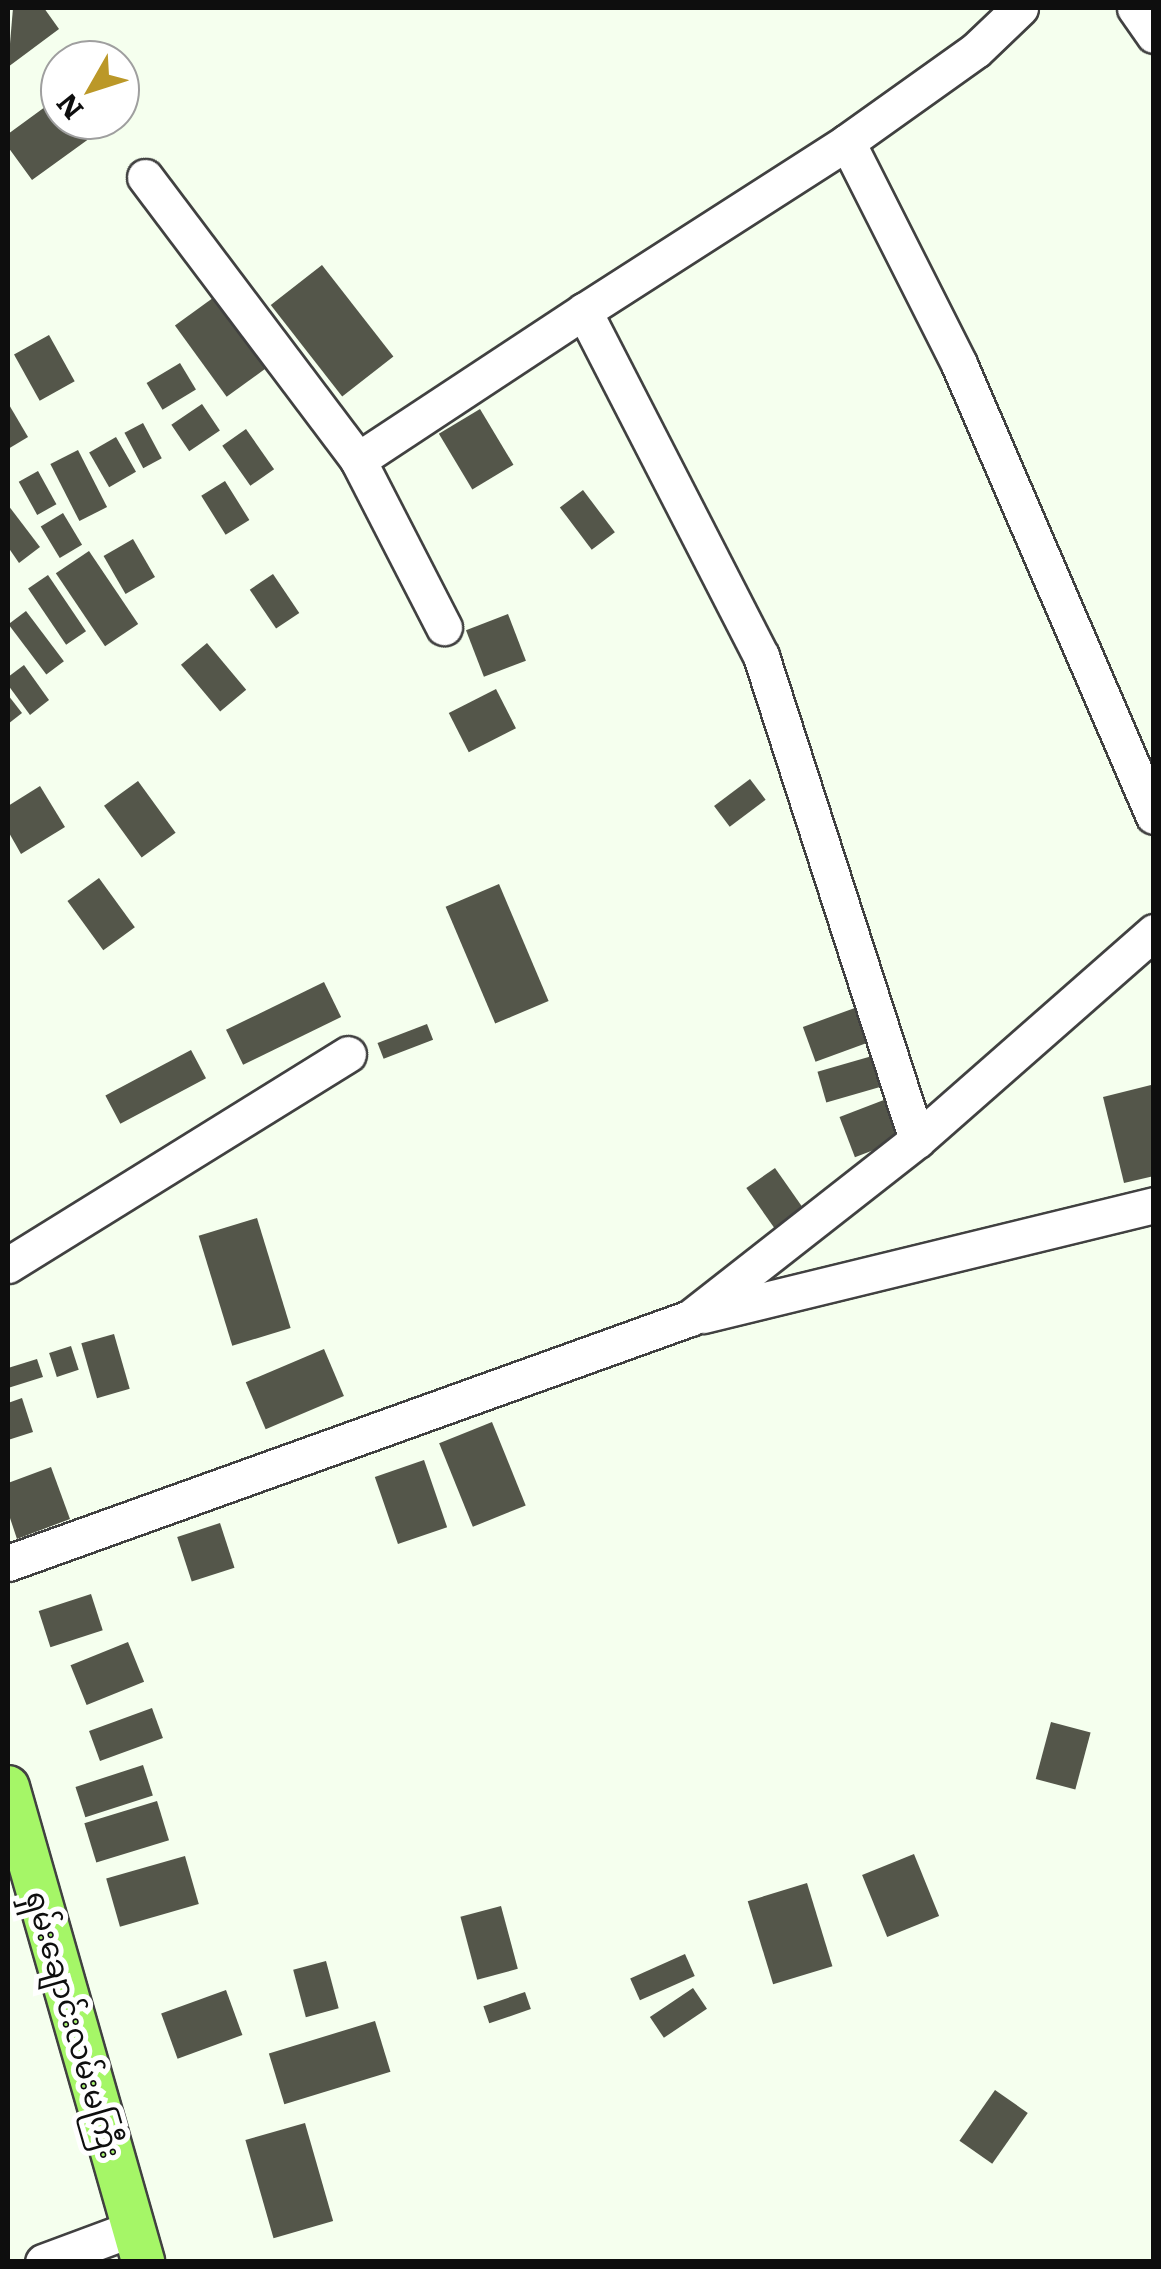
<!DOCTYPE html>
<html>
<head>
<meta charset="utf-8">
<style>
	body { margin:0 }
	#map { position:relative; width:1161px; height:2269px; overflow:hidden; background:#f5ffee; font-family:Literata,"Noto Sans Myanmar",serif }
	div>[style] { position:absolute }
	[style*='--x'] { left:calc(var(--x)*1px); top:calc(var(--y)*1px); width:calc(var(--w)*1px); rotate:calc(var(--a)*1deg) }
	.building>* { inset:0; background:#54564a; transform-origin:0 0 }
	.roads { filter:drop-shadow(2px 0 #414141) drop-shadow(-2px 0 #414141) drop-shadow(0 2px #414141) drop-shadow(0 -2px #414141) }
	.minor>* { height:35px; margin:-17.5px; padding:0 17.5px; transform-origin:17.5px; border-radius:17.5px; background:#fff }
	.major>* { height:42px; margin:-21px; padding:0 21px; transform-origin:21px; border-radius:21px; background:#a5f667 }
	span { translate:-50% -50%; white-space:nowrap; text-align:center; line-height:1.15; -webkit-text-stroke:10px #fff; paint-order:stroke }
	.street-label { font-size:30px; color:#0e0e0e }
	.frame { position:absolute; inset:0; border:10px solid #0e0e0e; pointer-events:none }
	.north { position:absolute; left:40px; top:40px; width:100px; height:100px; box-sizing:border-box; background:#fff; border:2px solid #9f9f9f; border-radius:50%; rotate:231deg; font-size:28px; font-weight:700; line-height:40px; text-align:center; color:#0e0e0e }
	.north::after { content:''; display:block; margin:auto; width:35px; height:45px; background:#bb9828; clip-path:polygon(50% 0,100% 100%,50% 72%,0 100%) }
</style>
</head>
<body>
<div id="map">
	<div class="building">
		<div style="clip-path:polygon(13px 8px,44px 8px,59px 29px,8px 67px)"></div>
		<div style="clip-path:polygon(60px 96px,60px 120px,115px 120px,32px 180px,8px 147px,8px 134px)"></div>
		<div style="left:322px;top:265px;width:116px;height:65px;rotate:52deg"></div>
		<div style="left:217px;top:295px;width:88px;height:52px;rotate:54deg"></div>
		<div style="left:49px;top:335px;width:53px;height:40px;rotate:61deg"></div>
		<div style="left:180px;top:363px;width:31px;height:39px;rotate:59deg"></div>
		<div style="clip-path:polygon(8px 403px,28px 437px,8px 449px)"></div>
		<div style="left:202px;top:404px;width:32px;height:37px;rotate:56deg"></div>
		<div style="left:480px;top:409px;width:65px;height:48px;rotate:59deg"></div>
		<div style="left:143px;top:423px;width:40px;height:21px;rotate:62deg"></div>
		<div style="left:246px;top:429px;width:49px;height:29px;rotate:55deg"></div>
		<div style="left:116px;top:437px;width:40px;height:31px;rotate:60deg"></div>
		<div style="left:78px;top:450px;width:64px;height:31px;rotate:63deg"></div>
		<div style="left:38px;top:471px;width:38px;height:22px;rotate:61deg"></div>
		<div style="left:225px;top:481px;width:46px;height:28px;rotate:58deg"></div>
		<div style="left:583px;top:490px;width:53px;height:29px;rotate:53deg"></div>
		<div style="clip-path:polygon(8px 505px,40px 547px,19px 563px,8px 547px)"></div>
		<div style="left:63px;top:513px;width:37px;height:26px;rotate:59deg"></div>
		<div style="left:133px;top:539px;width:44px;height:34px;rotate:60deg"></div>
		<div style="left:89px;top:551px;width:88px;height:40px;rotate:56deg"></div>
		<div style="left:273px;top:574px;width:47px;height:28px;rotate:56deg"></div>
		<div style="left:48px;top:575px;width:68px;height:24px;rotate:56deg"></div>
		<div style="left:26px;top:611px;width:63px;height:22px;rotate:53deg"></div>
		<div style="left:508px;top:614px;width:50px;height:45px;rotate:69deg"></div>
		<div style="left:207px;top:643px;width:61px;height:34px;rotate:50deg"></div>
		<div style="clip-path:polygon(24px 665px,49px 700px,30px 715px,8px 685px,8px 677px)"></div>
		<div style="left:496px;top:689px;width:44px;height:53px;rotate:63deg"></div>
		<div style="clip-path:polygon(8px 695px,22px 713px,8px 724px)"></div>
		<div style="left:750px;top:779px;width:26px;height:45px;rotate:53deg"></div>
		<div style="left:138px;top:781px;width:64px;height:42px;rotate:54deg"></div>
		<div style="clip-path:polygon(40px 786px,65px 827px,21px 854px,8px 831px,8px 806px)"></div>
		<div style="left:99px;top:878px;width:61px;height:39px;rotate:54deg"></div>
		<div style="left:499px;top:884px;width:127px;height:58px;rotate:67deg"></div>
		<div style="left:324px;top:982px;width:39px;height:109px;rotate:64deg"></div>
		<div style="left:863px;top:1005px;width:37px;height:64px;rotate:70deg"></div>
		<div style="left:427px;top:1024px;width:17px;height:53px;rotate:69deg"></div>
		<div style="left:191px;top:1050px;width:32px;height:97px;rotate:62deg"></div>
		<div style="left:879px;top:1054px;width:32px;height:64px;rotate:74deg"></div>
		<div style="clip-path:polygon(1151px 1085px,1154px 1176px,1124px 1183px,1103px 1097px)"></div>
		<div style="left:889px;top:1098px;width:43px;height:53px;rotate:69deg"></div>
		<div style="left:775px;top:1168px;width:51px;height:35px;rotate:55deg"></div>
		<div style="left:257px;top:1218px;width:115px;height:61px;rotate:73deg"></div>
		<div style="left:114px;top:1334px;width:57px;height:34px;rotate:74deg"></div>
		<div style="left:71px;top:1346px;width:25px;height:23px;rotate:72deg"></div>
		<div style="left:324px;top:1349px;width:51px;height:85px;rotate:67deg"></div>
		<div style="clip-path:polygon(37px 1359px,43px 1377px,8px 1388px,8px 1368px)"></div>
		<div style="clip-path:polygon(22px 1398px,33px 1432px,8px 1440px,8px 1403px)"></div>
		<div style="left:492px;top:1422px;width:90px;height:57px;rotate:68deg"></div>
		<div style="left:424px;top:1460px;width:71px;height:52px;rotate:71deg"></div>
		<div style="clip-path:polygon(51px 1467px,70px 1519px,17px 1539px,8px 1512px,8px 1483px)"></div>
		<div style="left:220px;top:1523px;width:47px;height:45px;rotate:72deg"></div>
		<div style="left:91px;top:1594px;width:38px;height:55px;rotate:72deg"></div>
		<div style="left:128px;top:1642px;width:43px;height:62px;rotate:68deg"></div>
		<div style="left:152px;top:1708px;width:32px;height:67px;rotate:70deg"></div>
		<div style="left:1051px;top:1722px;width:41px;height:59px;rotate:15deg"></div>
		<div style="left:143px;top:1765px;width:32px;height:71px;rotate:72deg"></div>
		<div style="left:157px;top:1801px;width:41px;height:76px;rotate:73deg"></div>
		<div style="left:914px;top:1854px;width:67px;height:56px;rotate:68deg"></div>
		<div style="left:185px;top:1856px;width:50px;height:82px;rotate:74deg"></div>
		<div style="left:807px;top:1883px;width:87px;height:62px;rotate:73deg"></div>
		<div style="left:501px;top:1906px;width:65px;height:42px;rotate:75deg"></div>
		<div style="left:685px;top:1954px;width:24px;height:60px;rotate:66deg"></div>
		<div style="left:326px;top:1961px;width:49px;height:34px;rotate:75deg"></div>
		<div style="left:693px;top:1988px;width:25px;height:52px;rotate:56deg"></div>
		<div style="left:226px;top:1990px;width:48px;height:69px;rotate:70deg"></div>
		<div style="left:525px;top:1992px;width:18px;height:44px;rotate:71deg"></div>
		<div style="left:375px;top:2021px;width:53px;height:111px;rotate:73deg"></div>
		<div style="left:995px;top:2090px;width:40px;height:62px;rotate:35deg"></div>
		<div style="left:305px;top:2123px;width:102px;height:62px;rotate:74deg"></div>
	</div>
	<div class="roads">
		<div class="minor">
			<div style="--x:1135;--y:8;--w:33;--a:55"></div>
			<div style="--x:847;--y:142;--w:158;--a:-35.5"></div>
			<div style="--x:976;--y:50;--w:61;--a:-43.7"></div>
			<div style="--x:145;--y:177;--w:354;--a:53"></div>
			<div style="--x:358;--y:460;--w:188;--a:62.8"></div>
			<div style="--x:358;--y:460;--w:271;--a:-33.4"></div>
			<div style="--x:917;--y:1140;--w:509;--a:-107.86"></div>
			<div style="--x:761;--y:656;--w:388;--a:-117.2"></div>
			<div style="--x:584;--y:311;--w:313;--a:-32.7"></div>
			<div style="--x:847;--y:142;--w:249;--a:63.2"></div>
			<div style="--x:959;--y:364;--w:492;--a:66.7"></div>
			<div style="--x:8;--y:1265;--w:400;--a:-31.8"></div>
			<div style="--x:703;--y:1315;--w:464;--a:-13.7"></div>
			<div style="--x:8;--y:1563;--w:725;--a:-19.76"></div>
			<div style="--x:690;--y:1318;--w:288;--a:-38.1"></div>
			<div style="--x:917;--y:1140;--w:315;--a:-41.3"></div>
			<div style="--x:43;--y:2262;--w:97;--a:-20.5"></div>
		</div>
		<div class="major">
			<div style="--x:8;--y:1787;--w:494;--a:74.1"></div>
		</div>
	</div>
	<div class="street-label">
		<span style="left:76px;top:2024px;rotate:74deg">ရှမ်းချောင်းလမ်းမကြီး</span>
	</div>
	<div class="frame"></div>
	<div class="north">N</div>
</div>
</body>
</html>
